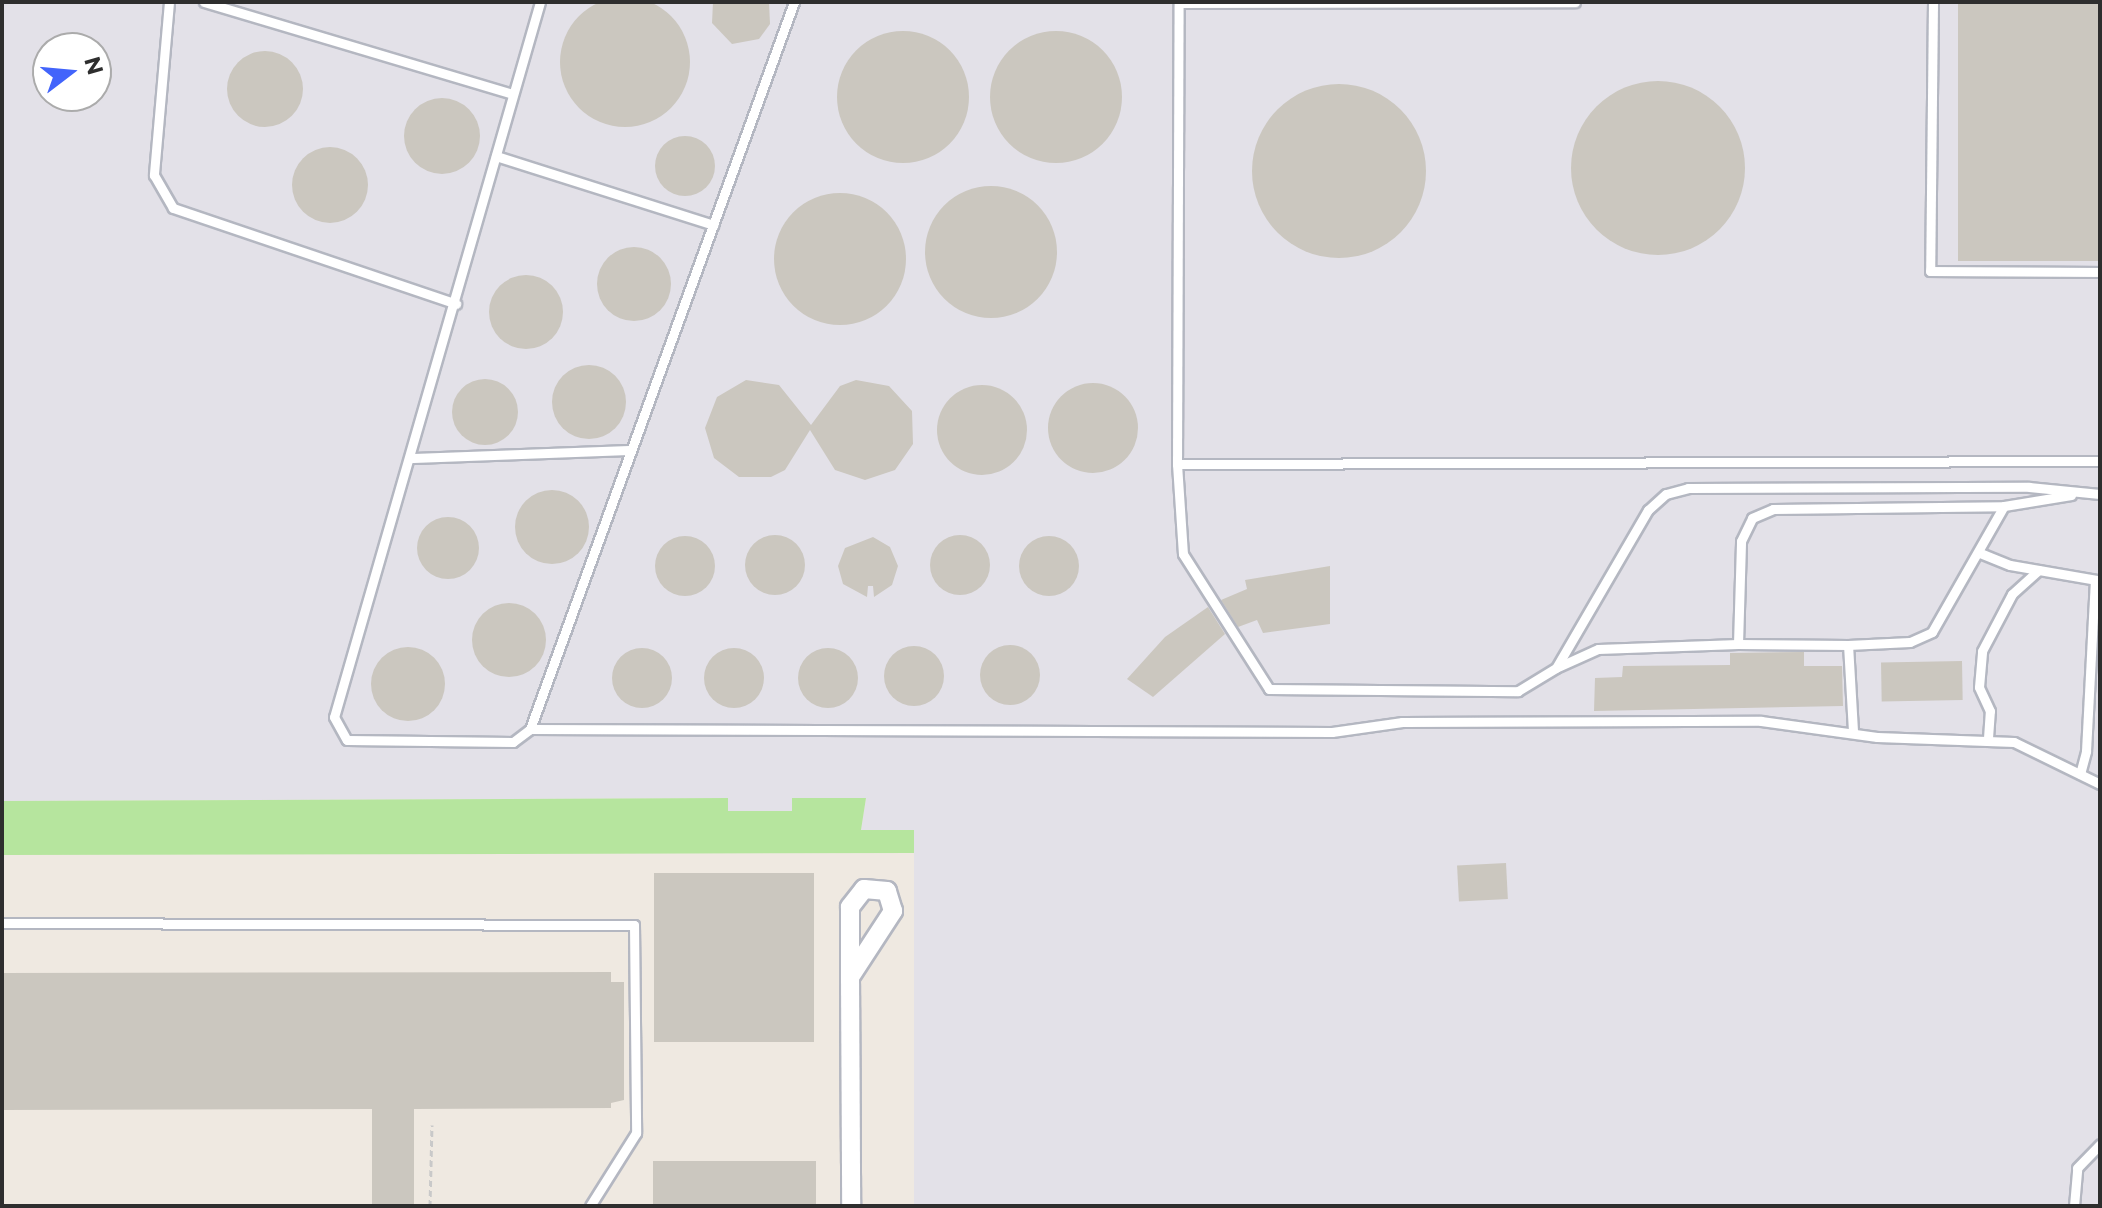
<!DOCTYPE html>
<html>
<head>
<meta charset="utf-8">
<style>
	body { margin:0 }
	#map { position:relative; width:2102px; height:1208px; overflow:hidden; background:#efe9e1; font-family:Montserrat,sans-serif }
	div>[style] { position:absolute }
	[style*='--x'] { left:calc(var(--x)*1px); top:calc(var(--y)*1px); width:calc(var(--w)*1px); rotate:calc(var(--a)*1deg) }
	.industrial>* { inset:0; background:#e3e1e8 }
	.green>* { inset:0; background:#b6e59e }
	.building>* { inset:0; background:#cbc7bf; transform-origin:0 0 }
	.round { border-radius:50% }
	.path>* { height:3px; margin-top:-1.5px; transform-origin:0; background:repeating-linear-gradient(90deg,#c9c9c9 0 6px,transparent 0 10px) }
	.roads { filter:drop-shadow(2px 0 #b4b7c1) drop-shadow(-2px 0 #b4b7c1) drop-shadow(0 2px #b4b7c1) drop-shadow(0 -2px #b4b7c1) }
	.service>* { height:9px; margin:-4.5px; padding:0 4.5px; transform-origin:4.5px; border-radius:4.5px; background:#fff }
	.minor>* { height:18px; margin:-9px; padding:0 9px; transform-origin:9px; border-radius:9px; background:#fff }
	span { translate:-50% -50%; white-space:nowrap; text-align:center; line-height:1.15; -webkit-text-stroke:6px #fff; paint-order:stroke }
	.frame { position:absolute; inset:0; border:4px solid #2e2e2e; pointer-events:none }
	.north { position:absolute; left:32px; top:32px; width:80px; height:80px; box-sizing:border-box; background:#fff; border:2px solid #ababab; border-radius:50%; rotate:74deg; font-size:22px; font-weight:700; line-height:32px; text-align:center; color:#2e2e2e }
	.north::after { content:''; display:block; margin:auto; width:28px; height:36px; background:#4264fb; clip-path:polygon(50% 0,100% 100%,50% 72%,0 100%) }
</style>
</head>
<body>
<div id="map">
	<div class="industrial">
		<div style="clip-path:polygon(evenodd,2px 2px,2100px 2px,2100px 1206px,914px 1206px,914px 831px,861px 830px,866px 798px,793px 798px,792px 811px,728px 811px,727px 798px,2px 801px,2px 2px,48px 48px,96px 48px,96px 96px,48px 96px,48px 48px)"></div>
	</div>
	<div class="green">
		<div style="clip-path:polygon(728px 798px,728px 811px,792px 811px,792px 798px,866px 798px,861px 830px,914px 830px,914px 853px,2px 855px,2px 801px)"></div>
	</div>
	<div class="building">
		<div class="round" style="left:560px;top:-3px;width:130px;height:130px"></div>
		<div style="clip-path:polygon(713px 2px,769px 2px,770px 24px,759px 39px,732px 44px,712px 23px)"></div>
		<div style="left:1958px;top:2px;width:142px;height:259px"></div>
		<div class="round" style="left:837px;top:31px;width:132px;height:132px"></div>
		<div class="round" style="left:990px;top:31px;width:132px;height:132px"></div>
		<div class="round" style="left:227px;top:51px;width:76px;height:76px"></div>
		<div class="round" style="left:1571px;top:81px;width:174px;height:174px"></div>
		<div class="round" style="left:1252px;top:84px;width:174px;height:174px"></div>
		<div class="round" style="left:404px;top:98px;width:76px;height:76px"></div>
		<div class="round" style="left:655px;top:136px;width:60px;height:60px"></div>
		<div class="round" style="left:292px;top:147px;width:76px;height:76px"></div>
		<div class="round" style="left:925px;top:186px;width:132px;height:132px"></div>
		<div class="round" style="left:774px;top:193px;width:132px;height:132px"></div>
		<div class="round" style="left:597px;top:247px;width:74px;height:74px"></div>
		<div class="round" style="left:489px;top:275px;width:74px;height:74px"></div>
		<div class="round" style="left:552px;top:365px;width:74px;height:74px"></div>
		<div class="round" style="left:452px;top:379px;width:66px;height:66px"></div>
		<div style="clip-path:polygon(746px 380px,779px 385px,811px 425px,840px 386px,856px 380px,889px 386px,912px 411px,913px 444px,895px 470px,865px 480px,835px 470px,810px 430px,785px 470px,771px 477px,739px 477px,714px 458px,705px 428px,717px 397px)"></div>
		<div class="round" style="left:1048px;top:383px;width:90px;height:90px"></div>
		<div class="round" style="left:937px;top:385px;width:90px;height:90px"></div>
		<div class="round" style="left:515px;top:490px;width:74px;height:74px"></div>
		<div class="round" style="left:417px;top:517px;width:62px;height:62px"></div>
		<div class="round" style="left:745px;top:535px;width:60px;height:60px"></div>
		<div class="round" style="left:930px;top:535px;width:60px;height:60px"></div>
		<div class="round" style="left:1019px;top:536px;width:60px;height:60px"></div>
		<div class="round" style="left:655px;top:536px;width:60px;height:60px"></div>
		<div style="clip-path:polygon(873px 537px,890px 547px,898px 566px,892px 585px,874px 597px,873px 586px,868px 586px,867px 597px,843px 584px,838px 566px,845px 548px)"></div>
		<div style="clip-path:polygon(1330px 566px,1330px 624px,1263px 633px,1257px 620px,1238px 627px,1221px 600px,1247px 589px,1245px 580px)"></div>
		<div class="round" style="left:472px;top:603px;width:74px;height:74px"></div>
		<div style="clip-path:polygon(1208px 607px,1225px 634px,1153px 697px,1127px 679px,1165px 637px)"></div>
		<div class="round" style="left:980px;top:645px;width:60px;height:60px"></div>
		<div class="round" style="left:884px;top:646px;width:60px;height:60px"></div>
		<div class="round" style="left:371px;top:647px;width:74px;height:74px"></div>
		<div class="round" style="left:704px;top:648px;width:60px;height:60px"></div>
		<div class="round" style="left:612px;top:648px;width:60px;height:60px"></div>
		<div class="round" style="left:798px;top:648px;width:60px;height:60px"></div>
		<div style="clip-path:polygon(1804px 652px,1804px 666px,1842px 666px,1843px 706px,1594px 711px,1595px 678px,1622px 677px,1623px 666px,1730px 665px,1730px 653px)"></div>
		<div style="left:1962px;top:661px;width:39px;height:81px;rotate:89deg"></div>
		<div style="left:1506px;top:863px;width:36px;height:49px;rotate:87deg"></div>
		<div style="left:654px;top:873px;width:160px;height:169px"></div>
		<div style="clip-path:polygon(611px 972px,611px 982px,624px 982px,624px 1100px,611px 1103px,611px 1108px,414px 1109px,414px 1206px,372px 1206px,372px 1109px,2px 1110px,2px 973px)"></div>
		<div style="left:653px;top:1161px;width:163px;height:45px"></div>
	</div>
	<div class="path">
		<div style="--x:430;--y:1206;--w:81;--a:-88.6"></div>
	</div>
	<div class="roads">
		<div class="service">
			<div style="--x:169;--y:2;--w:174;--a:95"></div>
			<div style="--x:154;--y:175;--w:38;--a:60"></div>
			<div style="--x:173;--y:208;--w:299;--a:18.7"></div>
			<div style="--x:204;--y:2;--w:322;--a:16.6"></div>
			<div style="--x:540;--y:2;--w:744;--a:106.07"></div>
			<div style="--x:334;--y:717;--w:26;--a:61"></div>
			<div style="--x:347;--y:740;--w:166;--a:0.7"></div>
			<div style="--x:513;--y:742;--w:21;--a:-37"></div>
			<div style="--x:530;--y:729;--w:802;--a:0.21"></div>
			<div style="--x:1332;--y:732;--w:71;--a:-8.1"></div>
			<div style="--x:1402;--y:722;--w:359;--a:-0.2"></div>
			<div style="--x:1761;--y:721;--w:117;--a:7.9"></div>
			<div style="--x:1877;--y:737;--w:137;--a:2.1"></div>
			<div style="--x:2014;--y:742;--w:96;--a:26"></div>
			<div style="--x:1933;--y:2;--w:269;--a:90.6"></div>
			<div style="--x:1930;--y:271;--w:170;--a:0.3"></div>
			<div style="--x:1179;--y:3;--w:396;--a:-0.1"></div>
			<div style="--x:496;--y:156;--w:228;--a:17.6"></div>
			<div style="--x:411;--y:458;--w:220;--a:-2.1"></div>
			<div style="--x:2100;--y:461;--w:923;--a:179.81"></div>
			<div style="--x:1177;--y:464;--w:90;--a:86.2"></div>
			<div style="--x:1183;--y:554;--w:160;--a:57.5"></div>
			<div style="--x:1269;--y:689;--w:249;--a:0.5"></div>
			<div style="--x:1518;--y:691;--w:44;--a:-31.2"></div>
			<div style="--x:1556;--y:668;--w:183;--a:-59.8"></div>
			<div style="--x:1648;--y:510;--w:24;--a:-42"></div>
			<div style="--x:1666;--y:494;--w:23;--a:-15"></div>
			<div style="--x:1688;--y:488;--w:341;--a:-0.2"></div>
			<div style="--x:2029;--y:487;--w:71;--a:5.6"></div>
			<div style="--x:1177;--y:464;--w:462;--a:-89.8"></div>
			<div style="--x:1980;--y:553;--w:32;--a:22"></div>
			<div style="--x:2010;--y:565;--w:88;--a:9.8"></div>
			<div style="--x:1848;--y:645;--w:62;--a:-2.8"></div>
			<div style="--x:1910;--y:642;--w:24;--a:-24"></div>
			<div style="--x:1932;--y:632;--w:145;--a:-60.3"></div>
			<div style="--x:1558;--y:667;--w:44;--a:-24.2"></div>
			<div style="--x:1598;--y:649;--w:140;--a:-2"></div>
			<div style="--x:530;--y:729;--w:773;--a:-70.04"></div>
			<div style="--x:1853;--y:731;--w:86;--a:-93.3"></div>
			<div style="--x:1848;--y:645;--w:110;--a:-179.5"></div>
			<div style="--x:1738;--y:644;--w:103;--a:-88.3"></div>
			<div style="--x:1741;--y:541;--w:25;--a:-64"></div>
			<div style="--x:1752;--y:518;--w:23;--a:-23"></div>
			<div style="--x:1773;--y:509;--w:231;--a:-0.7"></div>
			<div style="--x:2004;--y:506;--w:68;--a:-9.3"></div>
			<div style="--x:1988;--y:738;--w:27;--a:-86"></div>
			<div style="--x:1990;--y:711;--w:26;--a:-115"></div>
			<div style="--x:1979;--y:687;--w:36;--a:-85"></div>
			<div style="--x:1982;--y:651;--w:64;--a:-62.2"></div>
			<div style="--x:2012;--y:594;--w:36;--a:-42"></div>
			<div style="--x:2080;--y:774;--w:24;--a:-75"></div>
			<div style="--x:2086;--y:751;--w:171;--a:-87"></div>
			<div style="--x:2;--y:923;--w:632;--a:0.18"></div>
			<div style="--x:634;--y:925;--w:208;--a:89.4"></div>
			<div style="--x:636;--y:1133;--w:86;--a:122.2"></div>
			<div style="--x:2074;--y:1206;--w:38;--a:-85"></div>
			<div style="--x:2077;--y:1168;--w:33;--a:-46"></div>
		</div>
		<div class="minor">
			<div style="--x:850;--y:977;--w:79;--a:-56.9"></div>
			<div style="--x:893;--y:911;--w:21;--a:-107"></div>
			<div style="--x:887;--y:891;--w:23;--a:-175"></div>
			<div style="--x:864;--y:889;--w:23;--a:128"></div>
			<div style="--x:850;--y:907;--w:70;--a:90"></div>
			<div style="--x:850;--y:977;--w:229;--a:89.7"></div>
		</div>
	</div>
	<div class="frame"></div>
	<div class="north">N</div>
</div>
</body>
</html>
